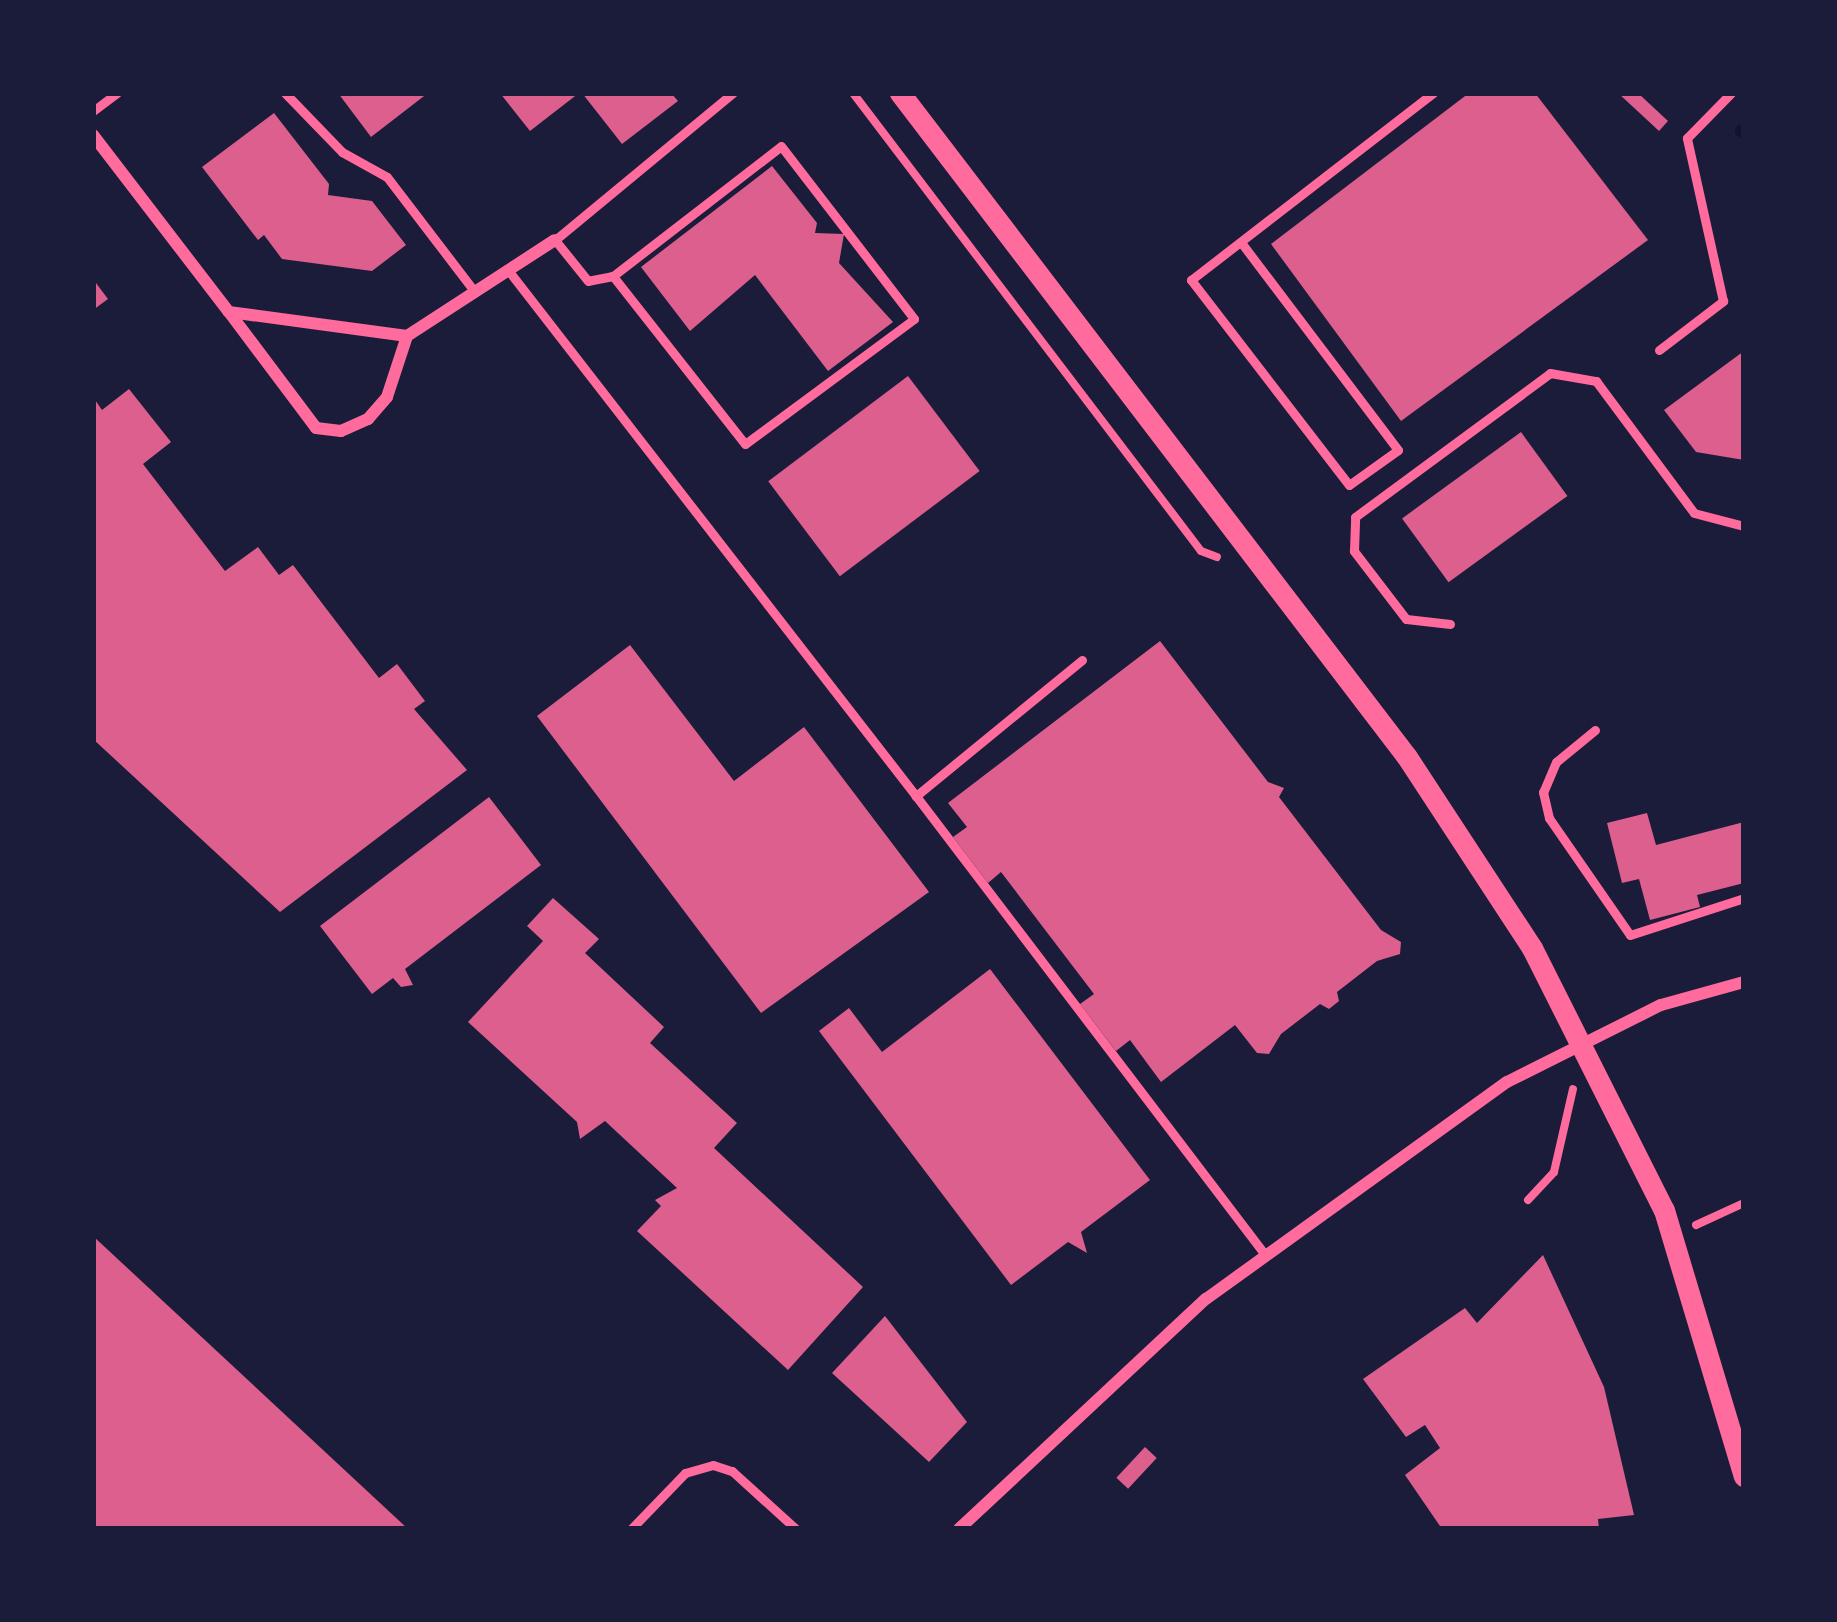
<!DOCTYPE html>
<html>
<head>
<meta charset="utf-8">
<style>
	body { margin:0 }
	#map { position:relative; width:1837px; height:1622px; overflow:hidden; background:#1b1b3a; font-family:Bitter,serif }
	div>[style] { position:absolute }
	[style*='--x'] { left:calc(var(--x)*1px); top:calc(var(--y)*1px); width:calc(var(--w)*1px); rotate:calc(var(--a)*1deg) }
	.stream>* { height:12px; margin:-6px; padding:0 6px; transform-origin:6px; border-radius:6px; background:#12122b }
	.building>* { inset:0; background:#dd5f8e; transform-origin:0 0 }
	.path>* { height:8px; margin:-4px; padding:0 4px; transform-origin:4px; border-radius:4px; background:#ff6b9d }
	.service>* { height:9px; margin:-4.5px; padding:0 4.5px; transform-origin:4.5px; border-radius:4.5px; background:#ff6b9d }
	.minor>* { height:12px; margin:-6px; padding:0 6px; transform-origin:6px; border-radius:6px; background:#ff6b9d }
	.tertiary>* { height:21px; margin:-10.5px; padding:0 10.5px; transform-origin:10.5px; border-radius:10.5px; background:#ff6b9d }
	span { translate:-50% -50%; white-space:nowrap; text-align:center; line-height:1.15; -webkit-text-stroke:10px #1b1b3a; paint-order:stroke }
	.frame { position:absolute; inset:0; border:96px solid #1b1b3a; pointer-events:none }
</style>
</head>
<body>
<div id="map">
	<div class="stream">
		<div style="--x:1741;--y:131;--w:4;--a:34"></div>
	</div>
	<div class="building">
		<div style="clip-path:polygon(338px 93px,428px 93px,371px 137px)"></div>
		<div style="clip-path:polygon(500px 93px,579px 93px,530px 131px)"></div>
		<div style="clip-path:polygon(582px 93px,671px 93px,678px 101px,622px 144px)"></div>
		<div style="clip-path:polygon(1469px 93px,1535px 93px,1648px 240px,1401px 421px,1271px 244px)"></div>
		<div style="clip-path:polygon(1618px 93px,1638px 93px,1668px 121px,1659px 131px)"></div>
		<div style="clip-path:polygon(274px 113px,329px 184px,328px 195px,372px 201px,406px 245px,372px 271px,282px 259px,264px 235px,258px 240px,202px 167px)"></div>
		<div style="clip-path:polygon(772px 166px,817px 223px,815px 233px,844px 234px,839px 263px,893px 322px,828px 371px,755px 275px,690px 331px,641px 267px)"></div>
		<div style="clip-path:polygon(93px 279px,108px 299px,93px 310px)"></div>
		<div style="clip-path:polygon(1744px 351px,1744px 460px,1696px 452px,1664px 410px)"></div>
		<div style="left:908px;top:376px;width:119px;height:175px;rotate:53deg"></div>
		<div style="clip-path:polygon(129px 389px,171px 442px,143px 464px,225px 571px,258px 547px,279px 575px,293px 565px,379px 678px,397px 664px,425px 701px,414px 709px,467px 770px,280px 912px,93px 739px,93px 397px,102px 410px)"></div>
		<div style="left:1521px;top:432px;width:79px;height:147px;rotate:54deg"></div>
		<div style="clip-path:polygon(1160px 641px,1268px 782px,1284px 788px,1279px 797px,1381px 930px,1401px 942px,1400px 954px,1377px 961px,1337px 992px,1339px 1001px,1329px 1009px,1320px 1004px,1281px 1034px,1269px 1054px,1257px 1053px,1235px 1025px,1161px 1082px,1130px 1040px,1116px 1051px,1080px 1004px,1094px 994px,1001px 872px,988px 883px,953px 837px,967px 827px,948px 803px)"></div>
		<div style="clip-path:polygon(630px 645px,734px 781px,804px 727px,929px 892px,761px 1013px,537px 716px)"></div>
		<div style="clip-path:polygon(489px 797px,541px 865px,405px 969px,413px 985px,401px 987px,393px 978px,372px 994px,320px 926px)"></div>
		<div style="clip-path:polygon(1647px 813px,1656px 845px,1744px 822px,1744px 883px,1697px 895px,1700px 907px,1650px 920px,1639px 879px,1622px 883px,1607px 823px)"></div>
		<div style="clip-path:polygon(553px 898px,599px 939px,585px 953px,664px 1027px,650px 1043px,737px 1123px,714px 1148px,863px 1287px,788px 1370px,637px 1231px,661px 1206px,655px 1200px,677px 1188px,605px 1121px,580px 1139px,577px 1122px,468px 1022px,543px 941px,527px 926px)"></div>
		<div style="clip-path:polygon(990px 969px,1150px 1180px,1081px 1232px,1087px 1253px,1068px 1242px,1011px 1285px,819px 1031px,849px 1008px,882px 1052px)"></div>
		<div style="clip-path:polygon(93px 1236px,408px 1529px,93px 1529px)"></div>
		<div style="clip-path:polygon(1543px 1255px,1604px 1387px,1634px 1515px,1598px 1519px,1599px 1529px,1442px 1529px,1405px 1475px,1440px 1448px,1425px 1425px,1406px 1437px,1363px 1379px,1465px 1308px,1477px 1323px)"></div>
		<div style="clip-path:polygon(885px 1316px,967px 1422px,929px 1462px,832px 1373px)"></div>
		<div style="left:1145px;top:1447px;width:16px;height:42px;rotate:43deg"></div>
	</div>
	<div class="path">
		<div style="--x:853;--y:93;--w:575;--a:52.77"></div>
		<div style="--x:1201;--y:551;--w:17;--a:21"></div>
		<div style="--x:1528;--y:1200;--w:38;--a:-47"></div>
		<div style="--x:1554;--y:1172;--w:85;--a:-77.1"></div>
		<div style="--x:1696;--y:1225;--w:53;--a:-24.6"></div>
	</div>
	<div class="service">
		<div style="--x:285;--y:93;--w:82;--a:46"></div>
		<div style="--x:342;--y:152;--w:51;--a:29.1"></div>
		<div style="--x:387;--y:177;--w:145;--a:52.6"></div>
		<div style="--x:93;--y:111;--w:30;--a:-37"></div>
		<div style="--x:1243;--y:245;--w:257;--a:52.9"></div>
		<div style="--x:1398;--y:450;--w:60;--a:144.5"></div>
		<div style="--x:1349;--y:485;--w:259;--a:-127.6"></div>
		<div style="--x:1191;--y:280;--w:306;--a:-37.7"></div>
		<div style="--x:508;--y:270;--w:666;--a:52.2"></div>
		<div style="--x:613;--y:276;--w:212;--a:-37.7"></div>
		<div style="--x:781;--y:146;--w:218;--a:52.4"></div>
		<div style="--x:914;--y:319;--w:210;--a:143.5"></div>
		<div style="--x:745;--y:444;--w:214;--a:-128.2"></div>
		<div style="--x:613;--y:276;--w:25;--a:169"></div>
		<div style="--x:588;--y:281;--w:53;--a:-128.8"></div>
		<div style="--x:555;--y:240;--w:231;--a:-39.6"></div>
		<div style="--x:1659;--y:350;--w:81;--a:-37.4"></div>
		<div style="--x:1723;--y:301;--w:167;--a:-102.5"></div>
		<div style="--x:1687;--y:138;--w:63;--a:-45.6"></div>
		<div style="--x:1450;--y:624;--w:44;--a:-173.5"></div>
		<div style="--x:1406;--y:619;--w:86;--a:-127.4"></div>
		<div style="--x:1354;--y:551;--w:34;--a:-88"></div>
		<div style="--x:1355;--y:517;--w:242;--a:-36.4"></div>
		<div style="--x:1550;--y:373;--w:47;--a:9.9"></div>
		<div style="--x:1596;--y:381;--w:164;--a:53.4"></div>
		<div style="--x:1694;--y:513;--w:52;--a:14.6"></div>
		<div style="--x:1082;--y:660;--w:215;--a:140.7"></div>
		<div style="--x:916;--y:796;--w:578;--a:52.73"></div>
		<div style="--x:1595;--y:730;--w:50;--a:140.6"></div>
		<div style="--x:1556;--y:762;--w:33;--a:113"></div>
		<div style="--x:1543;--y:792;--w:27;--a:77"></div>
		<div style="--x:1549;--y:818;--w:142;--a:55.3"></div>
		<div style="--x:1630;--y:935;--w:120;--a:-18"></div>
		<div style="--x:631;--y:1529;--w:78;--a:-46"></div>
		<div style="--x:685;--y:1473;--w:29;--a:-16"></div>
		<div style="--x:713;--y:1465;--w:20;--a:18"></div>
		<div style="--x:732;--y:1471;--w:86;--a:42.2"></div>
	</div>
	<div class="minor">
		<div style="--x:93;--y:135;--w:223;--a:52.5"></div>
		<div style="--x:407;--y:336;--w:180;--a:-172.3"></div>
		<div style="--x:229;--y:312;--w:145;--a:53.1"></div>
		<div style="--x:316;--y:428;--w:25;--a:7"></div>
		<div style="--x:341;--y:431;--w:30;--a:-24"></div>
		<div style="--x:368;--y:419;--w:29;--a:-49"></div>
		<div style="--x:387;--y:397;--w:64;--a:-71.8"></div>
		<div style="--x:407;--y:336;--w:176;--a:-33"></div>
		<div style="--x:959;--y:1529;--w:338;--a:-43"></div>
		<div style="--x:1206;--y:1299;--w:371;--a:-35.8"></div>
		<div style="--x:1507;--y:1082;--w:172;--a:-26.6"></div>
		<div style="--x:1661;--y:1005;--w:86;--a:-15.5"></div>
	</div>
	<div class="tertiary">
		<div style="--x:900;--y:93;--w:835;--a:52.64"></div>
		<div style="--x:1407;--y:757;--w:228;--a:56.8"></div>
		<div style="--x:1532;--y:948;--w:293;--a:63.3"></div>
		<div style="--x:1664;--y:1210;--w:278;--a:73.3"></div>
	</div>
	<div class="frame"></div>
</div>
</body>
</html>
